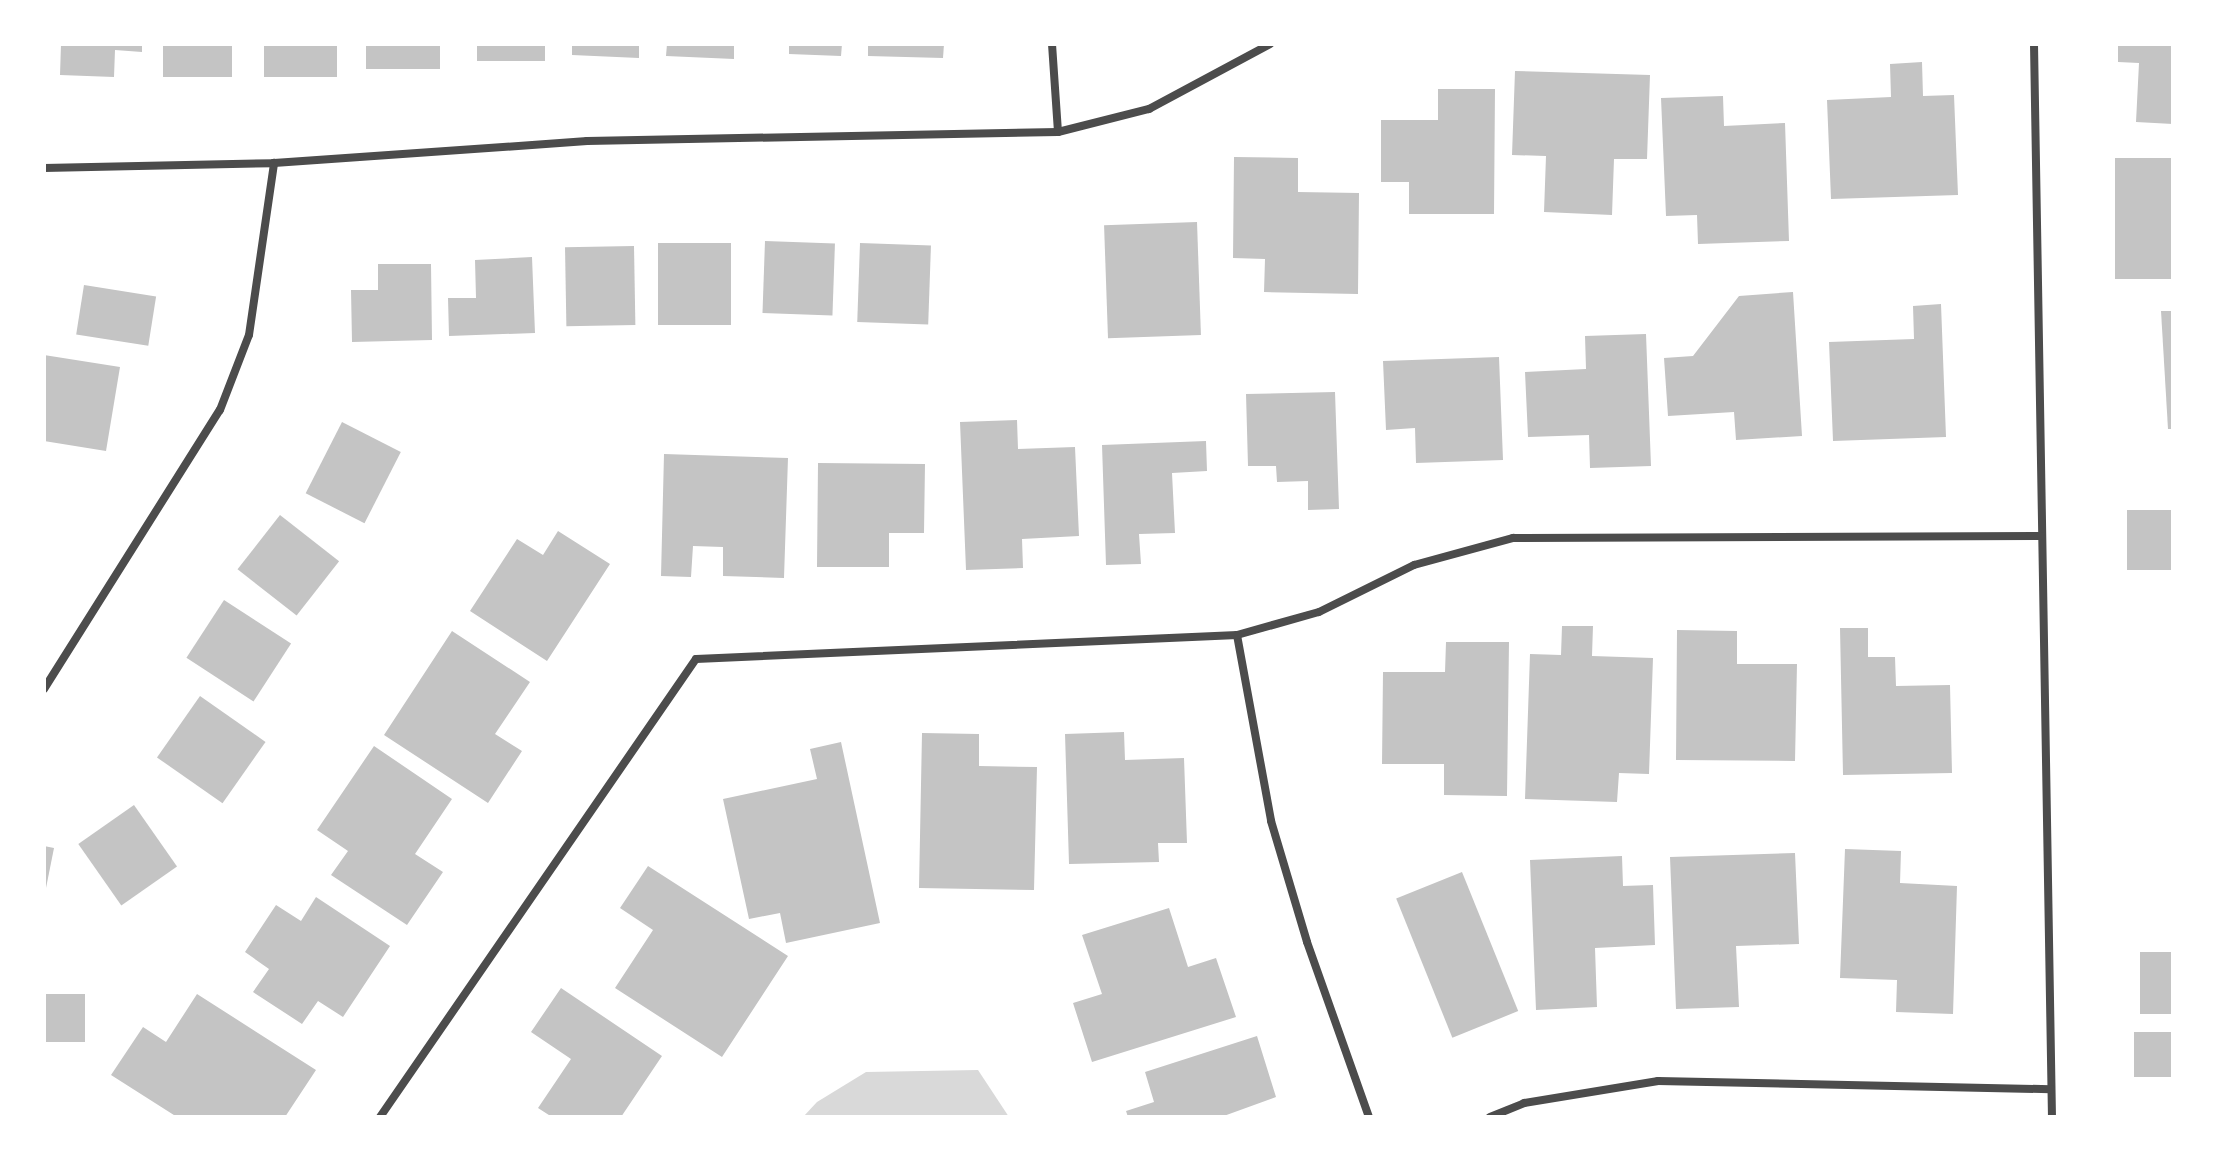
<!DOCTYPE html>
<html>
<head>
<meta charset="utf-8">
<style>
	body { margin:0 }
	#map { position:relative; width:2217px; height:1161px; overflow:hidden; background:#fff; font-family:"Alegreya Sans",sans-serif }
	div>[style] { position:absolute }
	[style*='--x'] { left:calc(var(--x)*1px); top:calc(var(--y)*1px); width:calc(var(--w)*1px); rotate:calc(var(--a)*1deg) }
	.water>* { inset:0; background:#d9d9d9 }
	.building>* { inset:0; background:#c4c4c4; transform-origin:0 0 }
	.minor>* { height:8px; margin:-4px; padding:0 4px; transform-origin:4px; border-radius:4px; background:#4c4c4c }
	span { translate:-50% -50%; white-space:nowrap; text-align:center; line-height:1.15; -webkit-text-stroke:7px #fff; paint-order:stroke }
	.frame { position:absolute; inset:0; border:46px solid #fff; pointer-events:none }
</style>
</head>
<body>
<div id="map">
	<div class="water">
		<div style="clip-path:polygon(978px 1070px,1009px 1117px,803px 1117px,817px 1102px,866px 1072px)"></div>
	</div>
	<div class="building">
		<div style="clip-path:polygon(61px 44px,142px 44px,142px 52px,115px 50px,114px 77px,60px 75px)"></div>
		<div style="left:163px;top:44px;width:69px;height:33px"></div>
		<div style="left:264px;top:44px;width:73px;height:33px"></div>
		<div style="left:366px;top:44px;width:74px;height:25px"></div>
		<div style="left:477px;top:44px;width:68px;height:17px"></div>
		<div style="clip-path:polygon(572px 44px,639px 44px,639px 58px,572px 55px)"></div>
		<div style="clip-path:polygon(667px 44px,734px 44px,734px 59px,666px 56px)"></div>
		<div style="clip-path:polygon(789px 44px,842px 44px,841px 56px,789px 54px)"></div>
		<div style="clip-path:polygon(868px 44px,944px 44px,943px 58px,868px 56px)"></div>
		<div style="clip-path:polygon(2118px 44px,2173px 44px,2173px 124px,2136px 122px,2139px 63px,2118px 62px)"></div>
		<div style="clip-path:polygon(1922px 62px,1923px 96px,1954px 95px,1958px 195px,1831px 199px,1827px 100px,1891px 97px,1890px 64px)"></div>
		<div style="clip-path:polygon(1515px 71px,1650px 75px,1647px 159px,1614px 159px,1612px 215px,1544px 212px,1546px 156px,1512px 155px)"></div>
		<div style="clip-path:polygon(1438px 89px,1495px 89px,1494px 214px,1409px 214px,1409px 182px,1381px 182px,1381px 120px,1438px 120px)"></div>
		<div style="clip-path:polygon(1723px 96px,1724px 126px,1785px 123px,1789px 241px,1698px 244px,1697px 215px,1666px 216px,1661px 98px)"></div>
		<div style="clip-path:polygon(1234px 157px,1298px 158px,1298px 192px,1359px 193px,1358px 294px,1264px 292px,1265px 259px,1233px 258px)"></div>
		<div style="left:2173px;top:158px;width:121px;height:58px;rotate:90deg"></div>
		<div style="left:1197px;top:222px;width:113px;height:93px;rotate:88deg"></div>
		<div style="left:765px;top:241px;width:70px;height:72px;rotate:2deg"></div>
		<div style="left:658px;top:243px;width:73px;height:82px"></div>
		<div style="left:860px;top:243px;width:71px;height:79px;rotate:2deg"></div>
		<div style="left:634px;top:246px;width:79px;height:69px;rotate:89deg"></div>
		<div style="clip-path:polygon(532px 257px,535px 333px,449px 336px,448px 298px,476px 298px,475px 260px)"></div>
		<div style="clip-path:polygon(378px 264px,431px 264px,432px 340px,352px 342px,351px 290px,378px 290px)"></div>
		<div style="left:84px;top:285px;width:73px;height:50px;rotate:9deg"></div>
		<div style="clip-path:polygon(1793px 292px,1802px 436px,1736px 440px,1734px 412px,1668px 416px,1664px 358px,1693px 356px,1739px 296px)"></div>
		<div style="clip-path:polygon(1941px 304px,1946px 437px,1833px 441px,1829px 342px,1914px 339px,1913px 306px)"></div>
		<div style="clip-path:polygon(2161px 311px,2173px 311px,2173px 429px,2168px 429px)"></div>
		<div style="clip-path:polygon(1646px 334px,1651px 466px,1590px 468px,1589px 435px,1528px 437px,1525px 372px,1586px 369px,1585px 336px)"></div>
		<div style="clip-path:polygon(44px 355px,120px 367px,106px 451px,44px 441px)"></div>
		<div style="clip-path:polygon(1499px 357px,1503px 460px,1416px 463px,1415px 428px,1386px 430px,1383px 361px)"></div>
		<div style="clip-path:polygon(1335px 392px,1339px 509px,1308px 510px,1308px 481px,1277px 482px,1276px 466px,1248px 466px,1246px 394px)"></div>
		<div style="clip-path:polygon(1017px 420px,1018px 449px,1075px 447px,1079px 536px,1022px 539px,1023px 568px,966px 570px,960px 422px)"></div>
		<div style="left:342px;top:422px;width:66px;height:80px;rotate:27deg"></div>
		<div style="clip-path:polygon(1206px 441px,1207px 471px,1172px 473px,1175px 533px,1139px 534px,1141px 564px,1106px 565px,1102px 445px)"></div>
		<div style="clip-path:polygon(664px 454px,788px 458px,784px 578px,723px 576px,723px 547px,693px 546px,691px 577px,661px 576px)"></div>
		<div style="clip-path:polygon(818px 463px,925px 464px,924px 533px,889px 533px,889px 567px,817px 567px)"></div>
		<div style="left:2173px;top:510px;width:60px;height:46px;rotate:90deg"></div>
		<div style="left:280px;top:515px;width:75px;height:69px;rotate:38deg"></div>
		<div style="clip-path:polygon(558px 531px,610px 564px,547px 661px,470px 611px,517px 539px,543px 555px)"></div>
		<div style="left:224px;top:600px;width:80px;height:69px;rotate:33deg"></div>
		<div style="clip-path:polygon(1562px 626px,1593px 626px,1592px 656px,1653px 658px,1649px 774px,1619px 773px,1617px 802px,1525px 799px,1530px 654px,1561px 655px)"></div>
		<div style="clip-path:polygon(1840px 628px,1868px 628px,1868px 657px,1895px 657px,1896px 686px,1950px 685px,1952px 773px,1843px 775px)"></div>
		<div style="clip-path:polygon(1677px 630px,1737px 631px,1737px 664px,1797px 664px,1795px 761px,1676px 760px)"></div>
		<div style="clip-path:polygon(452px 631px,530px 682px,495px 734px,522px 751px,488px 803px,384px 735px)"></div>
		<div style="clip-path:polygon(1446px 642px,1509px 642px,1507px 796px,1444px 795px,1444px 764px,1382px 764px,1383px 672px,1445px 672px)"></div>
		<div style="left:200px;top:696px;width:80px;height:75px;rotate:35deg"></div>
		<div style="clip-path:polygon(1124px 732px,1125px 760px,1184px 758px,1187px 843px,1158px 843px,1159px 862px,1069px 864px,1065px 734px)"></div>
		<div style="clip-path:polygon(922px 733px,979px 734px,979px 766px,1037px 767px,1034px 890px,919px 888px)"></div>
		<div style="clip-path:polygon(841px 742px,880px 923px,786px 943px,780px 913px,749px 919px,723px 799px,817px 779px,810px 749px)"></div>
		<div style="clip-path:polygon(374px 746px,452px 799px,415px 854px,443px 872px,407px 925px,331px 875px,348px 851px,317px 830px)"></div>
		<div style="left:134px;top:805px;width:75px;height:68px;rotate:55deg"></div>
		<div style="clip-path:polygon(44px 846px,54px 848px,45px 893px,44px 893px)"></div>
		<div style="clip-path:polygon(1845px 849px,1901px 851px,1900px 883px,1957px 886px,1953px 1014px,1896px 1012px,1897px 980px,1840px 978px)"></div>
		<div style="clip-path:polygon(1795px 853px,1799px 944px,1736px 946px,1739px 1007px,1676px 1009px,1670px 857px)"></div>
		<div style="clip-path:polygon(1622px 856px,1623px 886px,1653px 885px,1655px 945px,1595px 948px,1597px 1007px,1536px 1010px,1530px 860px)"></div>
		<div style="clip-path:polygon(648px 866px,788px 956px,722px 1057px,615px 988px,653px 930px,620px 908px)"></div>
		<div style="left:1462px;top:872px;width:150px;height:71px;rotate:68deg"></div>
		<div style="clip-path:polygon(316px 897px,390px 946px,343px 1017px,318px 1001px,302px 1024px,253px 992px,269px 969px,245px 952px,276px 905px,301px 921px)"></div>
		<div style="clip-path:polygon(1169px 908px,1188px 967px,1216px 958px,1236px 1017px,1092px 1062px,1073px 1003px,1102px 994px,1082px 935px)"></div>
		<div style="left:2173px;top:952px;width:62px;height:33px;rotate:90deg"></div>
		<div style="clip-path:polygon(561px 988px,662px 1056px,621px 1117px,552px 1117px,538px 1108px,571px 1059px,531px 1032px)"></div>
		<div style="left:44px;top:994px;width:41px;height:48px"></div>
		<div style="clip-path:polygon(197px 994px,316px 1070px,285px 1117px,177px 1117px,111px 1075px,143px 1027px,166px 1042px)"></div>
		<div style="left:2173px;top:1032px;width:45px;height:39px;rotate:90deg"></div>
		<div style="clip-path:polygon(1257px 1036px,1276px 1097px,1221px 1117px,1128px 1117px,1126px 1111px,1154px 1102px,1145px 1072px)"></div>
	</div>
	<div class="minor">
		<div style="--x:1052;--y:44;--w:88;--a:86.1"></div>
		<div style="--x:2034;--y:44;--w:1073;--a:89.04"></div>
		<div style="--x:44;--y:168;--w:230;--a:-1.2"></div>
		<div style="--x:274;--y:163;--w:314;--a:-4"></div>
		<div style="--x:587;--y:141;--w:471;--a:-1.1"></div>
		<div style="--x:1058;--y:132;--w:94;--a:-14.2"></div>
		<div style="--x:1149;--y:109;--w:137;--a:-28.2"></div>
		<div style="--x:1237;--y:635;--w:189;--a:79.6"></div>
		<div style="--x:1271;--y:821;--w:126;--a:73.4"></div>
		<div style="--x:1307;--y:942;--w:186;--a:70.5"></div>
		<div style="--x:44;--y:689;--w:330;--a:-57.8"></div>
		<div style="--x:220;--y:410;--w:80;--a:-68.9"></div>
		<div style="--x:249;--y:335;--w:174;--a:-81.7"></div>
		<div style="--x:380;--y:1117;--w:556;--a:-55.4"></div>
		<div style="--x:696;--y:659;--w:542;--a:-2.54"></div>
		<div style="--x:1237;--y:635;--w:85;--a:-15.7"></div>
		<div style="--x:1319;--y:612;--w:106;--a:-26.3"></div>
		<div style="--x:1414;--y:565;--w:103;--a:-15.3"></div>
		<div style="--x:1513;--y:538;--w:528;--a:-0.22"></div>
		<div style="--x:1490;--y:1117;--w:37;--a:-22"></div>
		<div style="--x:1524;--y:1103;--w:136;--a:-9.3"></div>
		<div style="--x:1658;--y:1081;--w:393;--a:1.2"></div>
	</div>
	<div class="frame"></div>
</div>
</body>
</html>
